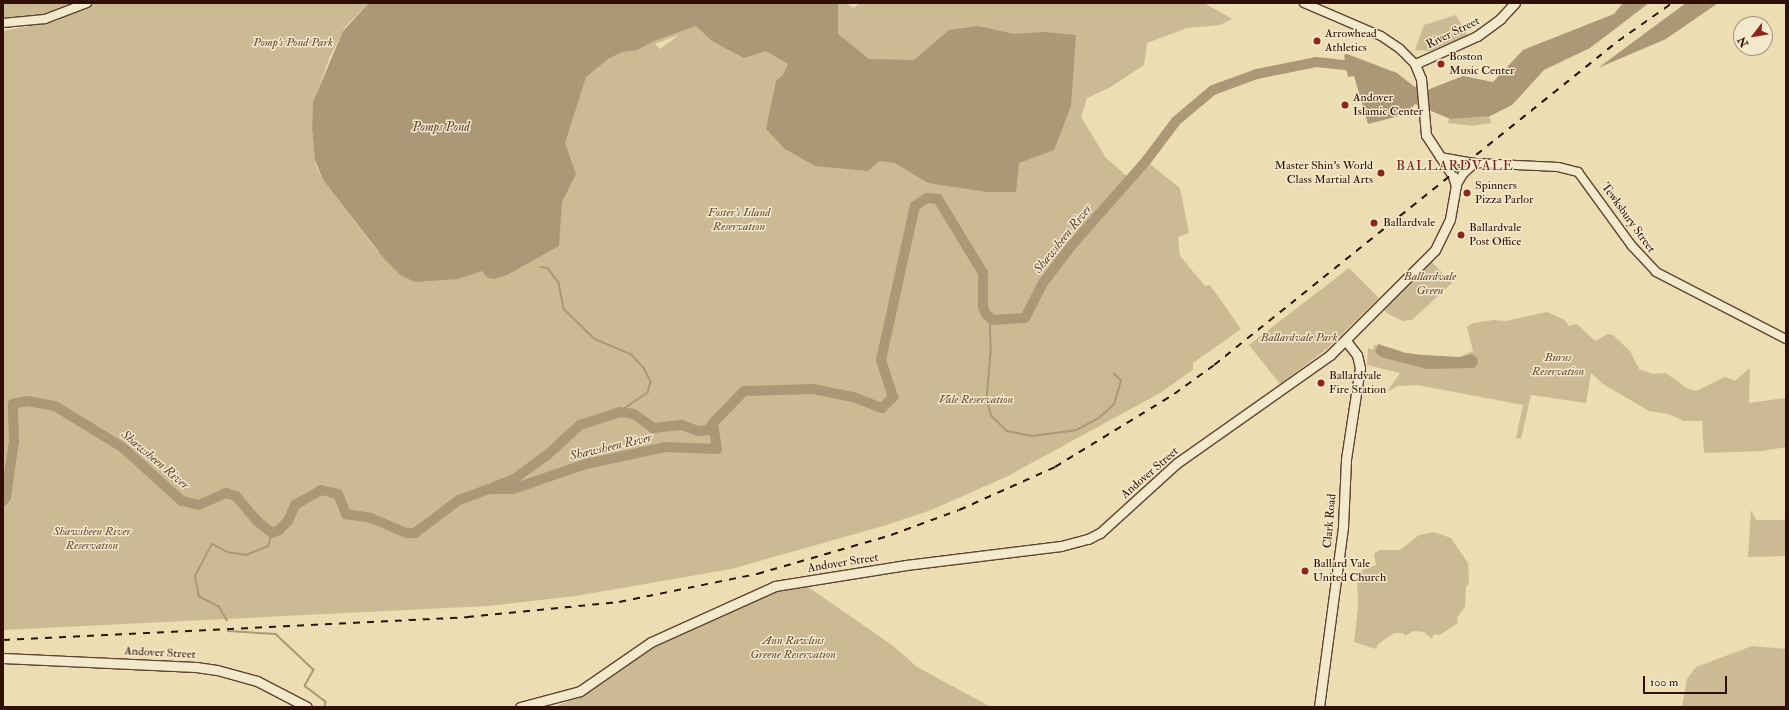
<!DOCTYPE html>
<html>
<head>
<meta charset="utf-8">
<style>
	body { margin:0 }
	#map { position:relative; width:1789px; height:710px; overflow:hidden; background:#ecddb2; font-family:"IM FELL Double Pica",serif }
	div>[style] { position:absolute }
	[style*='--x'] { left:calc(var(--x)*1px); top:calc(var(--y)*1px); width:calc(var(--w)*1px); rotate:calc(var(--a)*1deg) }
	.green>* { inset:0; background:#ccba94 }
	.water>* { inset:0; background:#ac9777 }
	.stream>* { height:1.5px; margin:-0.75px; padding:0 0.75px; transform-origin:0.75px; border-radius:0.75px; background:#ac9777 }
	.river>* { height:10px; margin:-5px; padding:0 5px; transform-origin:5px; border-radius:5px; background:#ac9777 }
	.roads { filter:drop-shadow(1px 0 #5f4330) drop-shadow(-1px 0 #5f4330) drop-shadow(0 1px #5f4330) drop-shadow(0 -1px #5f4330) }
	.tertiary>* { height:8px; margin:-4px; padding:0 4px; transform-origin:4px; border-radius:4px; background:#f3e9cd }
	.secondary>* { height:9px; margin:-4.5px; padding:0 4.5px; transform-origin:4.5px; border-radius:4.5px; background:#f3e9cd }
	.rail>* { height:1.5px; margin-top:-0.75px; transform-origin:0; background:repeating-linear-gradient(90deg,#301004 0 7px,transparent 0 14px) }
	.dots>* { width:11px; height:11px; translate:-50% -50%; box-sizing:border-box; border:2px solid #f3e9cd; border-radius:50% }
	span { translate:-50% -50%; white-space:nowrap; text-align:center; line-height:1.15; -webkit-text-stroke:3px #f3e9cd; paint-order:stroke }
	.street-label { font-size:12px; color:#301004 }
	.poi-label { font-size:12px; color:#301004 }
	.left { translate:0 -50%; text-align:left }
	.right { translate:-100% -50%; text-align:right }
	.park-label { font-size:12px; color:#674c36; font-style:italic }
	.water-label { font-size:13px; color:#624632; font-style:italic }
	.quarter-label { font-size:14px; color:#7a1f14; letter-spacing:1px }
	.frame { position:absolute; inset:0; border:4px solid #301004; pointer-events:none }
	.north { position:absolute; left:1733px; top:16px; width:40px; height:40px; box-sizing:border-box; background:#f3e9cd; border:1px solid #a5927d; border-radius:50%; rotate:239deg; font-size:11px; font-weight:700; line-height:16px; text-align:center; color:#301004 }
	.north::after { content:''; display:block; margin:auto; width:14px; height:18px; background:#8f2418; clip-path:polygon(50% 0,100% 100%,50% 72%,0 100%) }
	.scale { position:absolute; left:1643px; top:676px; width:84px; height:18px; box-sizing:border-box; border:2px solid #301004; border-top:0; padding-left:5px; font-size:12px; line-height:14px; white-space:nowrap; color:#301004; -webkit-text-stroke:3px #f3e9cd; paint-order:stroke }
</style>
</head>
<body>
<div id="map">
	<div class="green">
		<div style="clip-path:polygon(3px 3px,77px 3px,44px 16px,3px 20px)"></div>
		<div style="clip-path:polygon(evenodd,93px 3px,369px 3px,345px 27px,329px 59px,313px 103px,312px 129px,316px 166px,323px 180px,378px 252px,560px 3px,846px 3px,854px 8px,859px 3px,1204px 3px,1232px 19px,1220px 25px,1187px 28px,1147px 43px,1144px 65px,1109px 88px,1087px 98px,1081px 117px,1106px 158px,1129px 178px,1146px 161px,1180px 188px,1189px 233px,1178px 237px,1180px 256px,1205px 286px,1210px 285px,1241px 329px,1193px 363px,1193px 370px,1160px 393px,1006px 477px,931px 510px,883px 526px,731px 569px,576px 596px,488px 606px,3px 630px,3px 31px,56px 21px,93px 3px,679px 35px,660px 49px,655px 44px,673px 37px,679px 35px)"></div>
		<div style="clip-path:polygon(1456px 15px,1467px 35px,1430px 51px,1415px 50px,1424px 25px)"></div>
		<div style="clip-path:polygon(1489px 115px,1491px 123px,1473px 126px,1448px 123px,1449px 119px)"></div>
		<div style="clip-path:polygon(1431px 261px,1452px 283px,1412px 320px,1403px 321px,1388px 314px,1383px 309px)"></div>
		<div style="clip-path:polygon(1349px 268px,1379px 298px,1328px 348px,1280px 384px,1249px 345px)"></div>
		<div style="clip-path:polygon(1547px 312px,1565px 320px,1569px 326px,1577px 324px,1595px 341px,1608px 334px,1613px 335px,1630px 351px,1639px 369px,1653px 374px,1666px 373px,1688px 389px,1696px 391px,1725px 377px,1735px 381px,1750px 368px,1749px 403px,1786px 398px,1786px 447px,1763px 451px,1704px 453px,1702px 421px,1684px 421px,1668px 414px,1649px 411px,1603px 384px,1591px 373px,1586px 403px,1531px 395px,1521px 439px,1516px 438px,1523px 405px,1417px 385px,1398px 386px,1387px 392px,1400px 373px,1367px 365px,1368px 348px,1373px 350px,1374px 345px,1404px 353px,1458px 358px,1473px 351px,1467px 327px,1473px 323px,1494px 320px,1506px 321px)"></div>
		<div style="clip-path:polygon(1751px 510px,1756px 520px,1786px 520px,1786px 556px,1748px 557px)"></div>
		<div style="clip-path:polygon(1434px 532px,1451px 538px,1468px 563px,1469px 583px,1466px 587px,1465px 607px,1457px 618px,1458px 623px,1440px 635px,1434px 634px,1432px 639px,1424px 632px,1413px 631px,1405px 636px,1403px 633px,1394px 633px,1378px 644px,1376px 649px,1354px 642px,1358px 607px,1357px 575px,1364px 569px,1376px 565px,1374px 554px,1379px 550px,1400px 550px,1419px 535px)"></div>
		<div style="clip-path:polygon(808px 587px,892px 645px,917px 667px,991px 707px,554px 707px,586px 694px,664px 641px,770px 593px)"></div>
		<div style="clip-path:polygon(1752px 646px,1786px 649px,1786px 707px,1682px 707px,1687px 679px,1696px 667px)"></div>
	</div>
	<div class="water">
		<div style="clip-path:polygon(369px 3px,838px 3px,838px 34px,869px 59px,914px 60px,949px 30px,978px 26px,1014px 34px,1044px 32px,1076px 35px,1071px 106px,1054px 150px,1019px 163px,1016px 192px,987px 192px,928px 183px,895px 163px,879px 161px,868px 171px,815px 166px,785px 149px,766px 129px,776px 81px,783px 75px,788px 64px,766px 51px,744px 58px,712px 41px,696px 26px,654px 41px,637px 50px,622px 52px,608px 59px,586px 77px,565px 143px,576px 174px,562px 202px,559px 246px,507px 275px,494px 279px,488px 278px,482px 271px,458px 279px,415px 282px,400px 275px,382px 256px,323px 180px,315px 160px,312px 129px,313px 102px,343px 31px)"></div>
		<div style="clip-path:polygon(1623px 3px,1649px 3px,1590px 48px,1544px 70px,1512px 105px,1490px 116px,1450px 119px,1415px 104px,1407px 114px,1368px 124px,1354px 76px,1348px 77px,1344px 55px,1347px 54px,1397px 73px,1415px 87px,1427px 90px,1463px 76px,1493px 82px,1523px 50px,1614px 14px)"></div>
		<div style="clip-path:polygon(1686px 3px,1718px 3px,1666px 39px,1598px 68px)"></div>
		<div style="clip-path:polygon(1378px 344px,1406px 353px,1421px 355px,1460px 357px,1472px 354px,1477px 358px,1478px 363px,1474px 368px,1427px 369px,1381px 357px,1375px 352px)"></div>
	</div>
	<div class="stream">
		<div style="--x:541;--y:267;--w:7;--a:8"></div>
		<div style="--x:548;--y:268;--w:19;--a:54"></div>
		<div style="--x:559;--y:283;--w:26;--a:79"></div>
		<div style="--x:564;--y:309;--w:43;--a:44.1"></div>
		<div style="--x:595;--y:339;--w:39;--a:23"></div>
		<div style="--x:631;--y:354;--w:19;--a:47"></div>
		<div style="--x:644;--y:368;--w:16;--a:63"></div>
		<div style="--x:651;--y:382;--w:11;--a:105"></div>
		<div style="--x:648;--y:393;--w:34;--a:146"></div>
		<div style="--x:990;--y:317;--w:36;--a:88"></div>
		<div style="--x:991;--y:353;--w:48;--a:94.8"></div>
		<div style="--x:987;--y:401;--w:16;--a:72"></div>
		<div style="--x:992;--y:416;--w:21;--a:45"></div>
		<div style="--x:1007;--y:431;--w:25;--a:11"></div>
		<div style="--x:1032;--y:436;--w:45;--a:-7.6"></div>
		<div style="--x:1077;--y:430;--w:25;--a:-29"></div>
		<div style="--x:1099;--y:418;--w:21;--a:-43"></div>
		<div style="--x:1114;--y:404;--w:24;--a:-73"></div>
		<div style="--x:1121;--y:381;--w:10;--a:-135"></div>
		<div style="--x:227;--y:621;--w:16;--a:-120"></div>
		<div style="--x:219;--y:607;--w:22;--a:-153"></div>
		<div style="--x:199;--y:597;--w:21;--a:-101"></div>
		<div style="--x:195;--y:576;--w:36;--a:-62"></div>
		<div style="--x:212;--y:544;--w:18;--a:27"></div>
		<div style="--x:228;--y:552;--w:18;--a:9"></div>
		<div style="--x:246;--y:555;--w:24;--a:-22"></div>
		<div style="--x:268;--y:546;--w:14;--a:-73"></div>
		<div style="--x:228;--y:631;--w:48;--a:3.6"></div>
		<div style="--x:276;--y:634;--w:52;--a:43.5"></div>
		<div style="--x:314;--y:670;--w:18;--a:119"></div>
		<div style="--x:305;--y:686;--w:26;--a:37"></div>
		<div style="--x:326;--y:702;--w:5;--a:101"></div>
	</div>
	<div class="river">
		<div style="--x:494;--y:487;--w:22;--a:-22"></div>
		<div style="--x:514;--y:479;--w:39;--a:-36"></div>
		<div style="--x:546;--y:456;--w:46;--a:-42.4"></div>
		<div style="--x:580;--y:425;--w:42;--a:-18"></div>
		<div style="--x:620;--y:412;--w:14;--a:8"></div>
		<div style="--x:634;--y:414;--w:24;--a:36"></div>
		<div style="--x:653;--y:428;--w:29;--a:-6"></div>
		<div style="--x:682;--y:425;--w:17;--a:21"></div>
		<div style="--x:698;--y:431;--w:10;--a:-6"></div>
		<div style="--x:708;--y:430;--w:9;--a:-54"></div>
		<div style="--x:3;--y:501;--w:5;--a:-53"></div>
		<div style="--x:6;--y:497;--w:57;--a:-81.9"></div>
		<div style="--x:14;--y:441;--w:37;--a:-92"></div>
		<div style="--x:13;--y:404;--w:14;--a:-12"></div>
		<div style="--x:27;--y:401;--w:28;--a:10"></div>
		<div style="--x:55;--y:406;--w:79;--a:31.5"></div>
		<div style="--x:122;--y:447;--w:81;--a:42"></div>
		<div style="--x:182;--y:501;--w:17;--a:13"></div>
		<div style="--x:199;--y:505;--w:30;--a:-24"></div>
		<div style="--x:226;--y:493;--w:10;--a:17"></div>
		<div style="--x:236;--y:496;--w:33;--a:50"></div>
		<div style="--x:257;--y:521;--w:19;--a:39"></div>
		<div style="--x:272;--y:533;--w:8;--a:-23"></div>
		<div style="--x:279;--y:530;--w:13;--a:-45"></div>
		<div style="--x:288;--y:521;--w:17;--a:-66"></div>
		<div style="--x:295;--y:505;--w:30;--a:-30"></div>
		<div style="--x:321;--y:490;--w:17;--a:13"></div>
		<div style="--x:338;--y:494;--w:22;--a:68"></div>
		<div style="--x:346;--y:514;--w:25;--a:9"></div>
		<div style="--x:371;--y:518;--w:39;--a:23"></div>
		<div style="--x:407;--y:533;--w:8;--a:0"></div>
		<div style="--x:415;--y:533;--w:55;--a:-36.9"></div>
		<div style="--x:459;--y:500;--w:32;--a:-20"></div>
		<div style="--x:489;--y:489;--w:24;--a:0"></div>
		<div style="--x:513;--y:489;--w:77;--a:-18.9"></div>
		<div style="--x:586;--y:464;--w:81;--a:-12.1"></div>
		<div style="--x:665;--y:447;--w:52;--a:2.2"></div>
		<div style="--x:717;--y:449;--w:26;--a:-99"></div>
		<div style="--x:713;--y:423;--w:45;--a:-45.9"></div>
		<div style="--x:744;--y:391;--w:69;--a:-1.7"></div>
		<div style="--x:813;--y:389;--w:41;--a:11.3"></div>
		<div style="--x:853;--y:397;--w:31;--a:21"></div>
		<div style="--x:882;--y:408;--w:16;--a:-45"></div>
		<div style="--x:893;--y:397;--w:39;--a:-108"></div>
		<div style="--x:881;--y:360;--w:158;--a:-77.6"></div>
		<div style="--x:915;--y:206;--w:14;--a:-34"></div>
		<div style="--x:927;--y:198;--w:11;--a:5"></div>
		<div style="--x:938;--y:199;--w:87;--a:58.7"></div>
		<div style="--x:983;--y:273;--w:34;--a:90"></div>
		<div style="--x:983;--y:307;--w:8;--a:67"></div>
		<div style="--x:986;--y:314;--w:9;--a:41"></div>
		<div style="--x:993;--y:320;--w:32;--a:-4"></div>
		<div style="--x:1025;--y:318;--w:39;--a:-63"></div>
		<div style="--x:1043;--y:283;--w:48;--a:-52.7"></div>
		<div style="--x:1072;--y:245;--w:112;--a:-48.6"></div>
		<div style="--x:1146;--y:161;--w:50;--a:-53.1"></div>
		<div style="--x:1176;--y:121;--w:48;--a:-40"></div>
		<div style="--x:1213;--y:90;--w:47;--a:-20"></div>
		<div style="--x:1257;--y:74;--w:60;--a:-11.5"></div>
		<div style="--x:1316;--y:62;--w:30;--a:6"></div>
		<div style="--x:1346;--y:65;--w:13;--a:29"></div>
	</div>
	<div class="roads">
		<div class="tertiary">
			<div style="--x:1304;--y:3;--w:84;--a:23.2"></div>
			<div style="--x:1381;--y:36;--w:23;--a:34"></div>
			<div style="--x:1400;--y:49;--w:21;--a:45"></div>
			<div style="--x:3;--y:23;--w:42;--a:-5.4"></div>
			<div style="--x:45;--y:19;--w:45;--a:-20.9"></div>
			<div style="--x:1440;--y:157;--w:36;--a:10"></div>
			<div style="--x:1475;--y:163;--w:83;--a:2.8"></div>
			<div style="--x:1558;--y:167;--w:21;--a:14"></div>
			<div style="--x:1578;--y:172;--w:92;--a:53.9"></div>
			<div style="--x:1632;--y:246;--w:35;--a:47"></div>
			<div style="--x:1656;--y:272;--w:146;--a:27.3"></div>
			<div style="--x:1456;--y:186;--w:14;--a:-60"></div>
			<div style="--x:1463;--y:174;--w:16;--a:-43"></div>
		</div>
		<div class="secondary">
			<div style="--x:3;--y:658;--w:193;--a:2.7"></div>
			<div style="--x:196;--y:667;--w:21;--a:8"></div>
			<div style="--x:217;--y:670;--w:41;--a:15.4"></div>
			<div style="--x:257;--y:681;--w:56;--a:27.5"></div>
			<div style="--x:520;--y:707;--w:62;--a:-14.9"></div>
			<div style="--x:580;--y:691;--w:86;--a:-34.6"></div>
			<div style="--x:651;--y:642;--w:136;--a:-24.3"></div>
			<div style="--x:775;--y:586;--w:133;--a:-9.1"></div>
			<div style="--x:906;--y:565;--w:156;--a:-7"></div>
			<div style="--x:1061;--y:546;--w:28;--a:-15"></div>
			<div style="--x:1088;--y:539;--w:13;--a:-27"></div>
			<div style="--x:1100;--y:533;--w:104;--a:-42.3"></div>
			<div style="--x:1177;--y:463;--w:187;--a:-35.2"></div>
			<div style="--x:1330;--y:355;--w:148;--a:-45"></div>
			<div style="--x:1435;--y:250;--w:34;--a:-64"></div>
			<div style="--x:1450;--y:219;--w:34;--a:-80"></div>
			<div style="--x:1456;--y:186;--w:10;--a:-107"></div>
			<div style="--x:1453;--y:176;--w:49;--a:-123.4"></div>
			<div style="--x:1426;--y:135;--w:56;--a:-95.1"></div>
			<div style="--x:1421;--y:79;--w:16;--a:-112"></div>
			<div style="--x:1415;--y:64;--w:68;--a:-24.3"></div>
			<div style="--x:1477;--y:36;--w:29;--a:-36"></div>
			<div style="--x:1500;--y:19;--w:22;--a:-47"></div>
			<div style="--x:1319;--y:707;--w:183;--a:-82.4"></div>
			<div style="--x:1343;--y:526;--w:67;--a:-87.4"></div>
			<div style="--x:1346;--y:459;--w:92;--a:-81.3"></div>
			<div style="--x:1360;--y:368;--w:13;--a:-103"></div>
			<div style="--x:1357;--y:355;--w:18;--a:-128"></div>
		</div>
	</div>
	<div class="rail">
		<div style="--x:3;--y:640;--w:465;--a:-2.8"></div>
		<div style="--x:467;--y:617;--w:153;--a:-5.6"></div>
		<div style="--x:619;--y:602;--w:141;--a:-11.5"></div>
		<div style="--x:757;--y:574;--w:140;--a:-16.2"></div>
		<div style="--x:891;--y:535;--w:72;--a:-20.2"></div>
		<div style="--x:959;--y:510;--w:105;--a:-24.1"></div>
		<div style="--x:1055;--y:467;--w:140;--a:-31.5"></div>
		<div style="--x:1174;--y:394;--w:49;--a:-35.9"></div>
		<div style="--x:1214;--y:365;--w:518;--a:-38.73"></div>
		<div style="--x:1618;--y:41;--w:66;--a:-35.1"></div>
	</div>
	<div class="dots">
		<div style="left:1317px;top:41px;background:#8f2418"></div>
		<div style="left:1441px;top:64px;background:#8f2418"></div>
		<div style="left:1345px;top:105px;background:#8f2418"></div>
		<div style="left:1381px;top:173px;background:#8f2418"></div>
		<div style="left:1467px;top:193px;background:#8f2418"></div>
		<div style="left:1374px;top:223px;background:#8f2418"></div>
		<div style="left:1461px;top:235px;background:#8f2418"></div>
		<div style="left:1321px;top:383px;background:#8f2418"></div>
		<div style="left:1305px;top:571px;background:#8f2418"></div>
	</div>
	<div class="street-label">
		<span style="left:1453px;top:33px;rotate:-26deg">River Street</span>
		<span style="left:1628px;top:218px;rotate:54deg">Tewksbury Street</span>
		<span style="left:1150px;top:473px;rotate:-41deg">Andover Street</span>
		<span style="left:1330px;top:521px;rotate:-85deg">Clark Road</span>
		<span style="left:843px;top:563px;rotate:-9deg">Andover Street</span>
		<span style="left:160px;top:653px;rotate:3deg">Andover Street</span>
	</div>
	<div class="poi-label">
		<span class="left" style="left:1325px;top:41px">Arrowhead<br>Athletics</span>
		<span class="left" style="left:1449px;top:64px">Boston<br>Music Center</span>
		<span class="left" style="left:1353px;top:105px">Andover<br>Islamic Center</span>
		<span class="right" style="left:1373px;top:173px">Master Shin's World<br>Class Martial Arts</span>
		<span class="left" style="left:1475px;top:193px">Spinners<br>Pizza Parlor</span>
		<span class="left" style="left:1383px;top:223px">Ballardvale</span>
		<span class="left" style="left:1469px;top:235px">Ballardvale<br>Post Office</span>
		<span class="left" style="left:1329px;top:383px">Ballardvale<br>Fire Station</span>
		<span class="left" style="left:1313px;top:571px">Ballard Vale<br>United Church</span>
	</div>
	<div class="park-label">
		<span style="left:293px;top:43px">Pomp's Pond Park</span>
		<span style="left:739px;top:220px">Foster's Island<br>Reservation</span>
		<span style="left:1430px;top:284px">Ballardvale<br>Green</span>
		<span style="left:1299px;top:338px">Ballardvale Park</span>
		<span style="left:1558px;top:365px">Burns<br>Reservation</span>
		<span style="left:976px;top:400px">Vale Reservation</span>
		<span style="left:92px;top:539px">Shawsheen River<br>Reservation</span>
		<span style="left:793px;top:648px">Ann Rawlins<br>Greene Reservation</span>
	</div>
	<div class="water-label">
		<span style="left:441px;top:127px">Pomps Pond</span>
		<span style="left:1063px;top:239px;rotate:-51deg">Shawsheen River</span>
		<span style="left:611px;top:447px;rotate:-13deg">Shawsheen River</span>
		<span style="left:155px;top:460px;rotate:40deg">Shawsheen River</span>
	</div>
	<div class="quarter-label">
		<span style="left:1455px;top:166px">BALLARDVALE</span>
	</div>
	<div class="frame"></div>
	<div class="north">N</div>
	<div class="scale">100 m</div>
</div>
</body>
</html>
